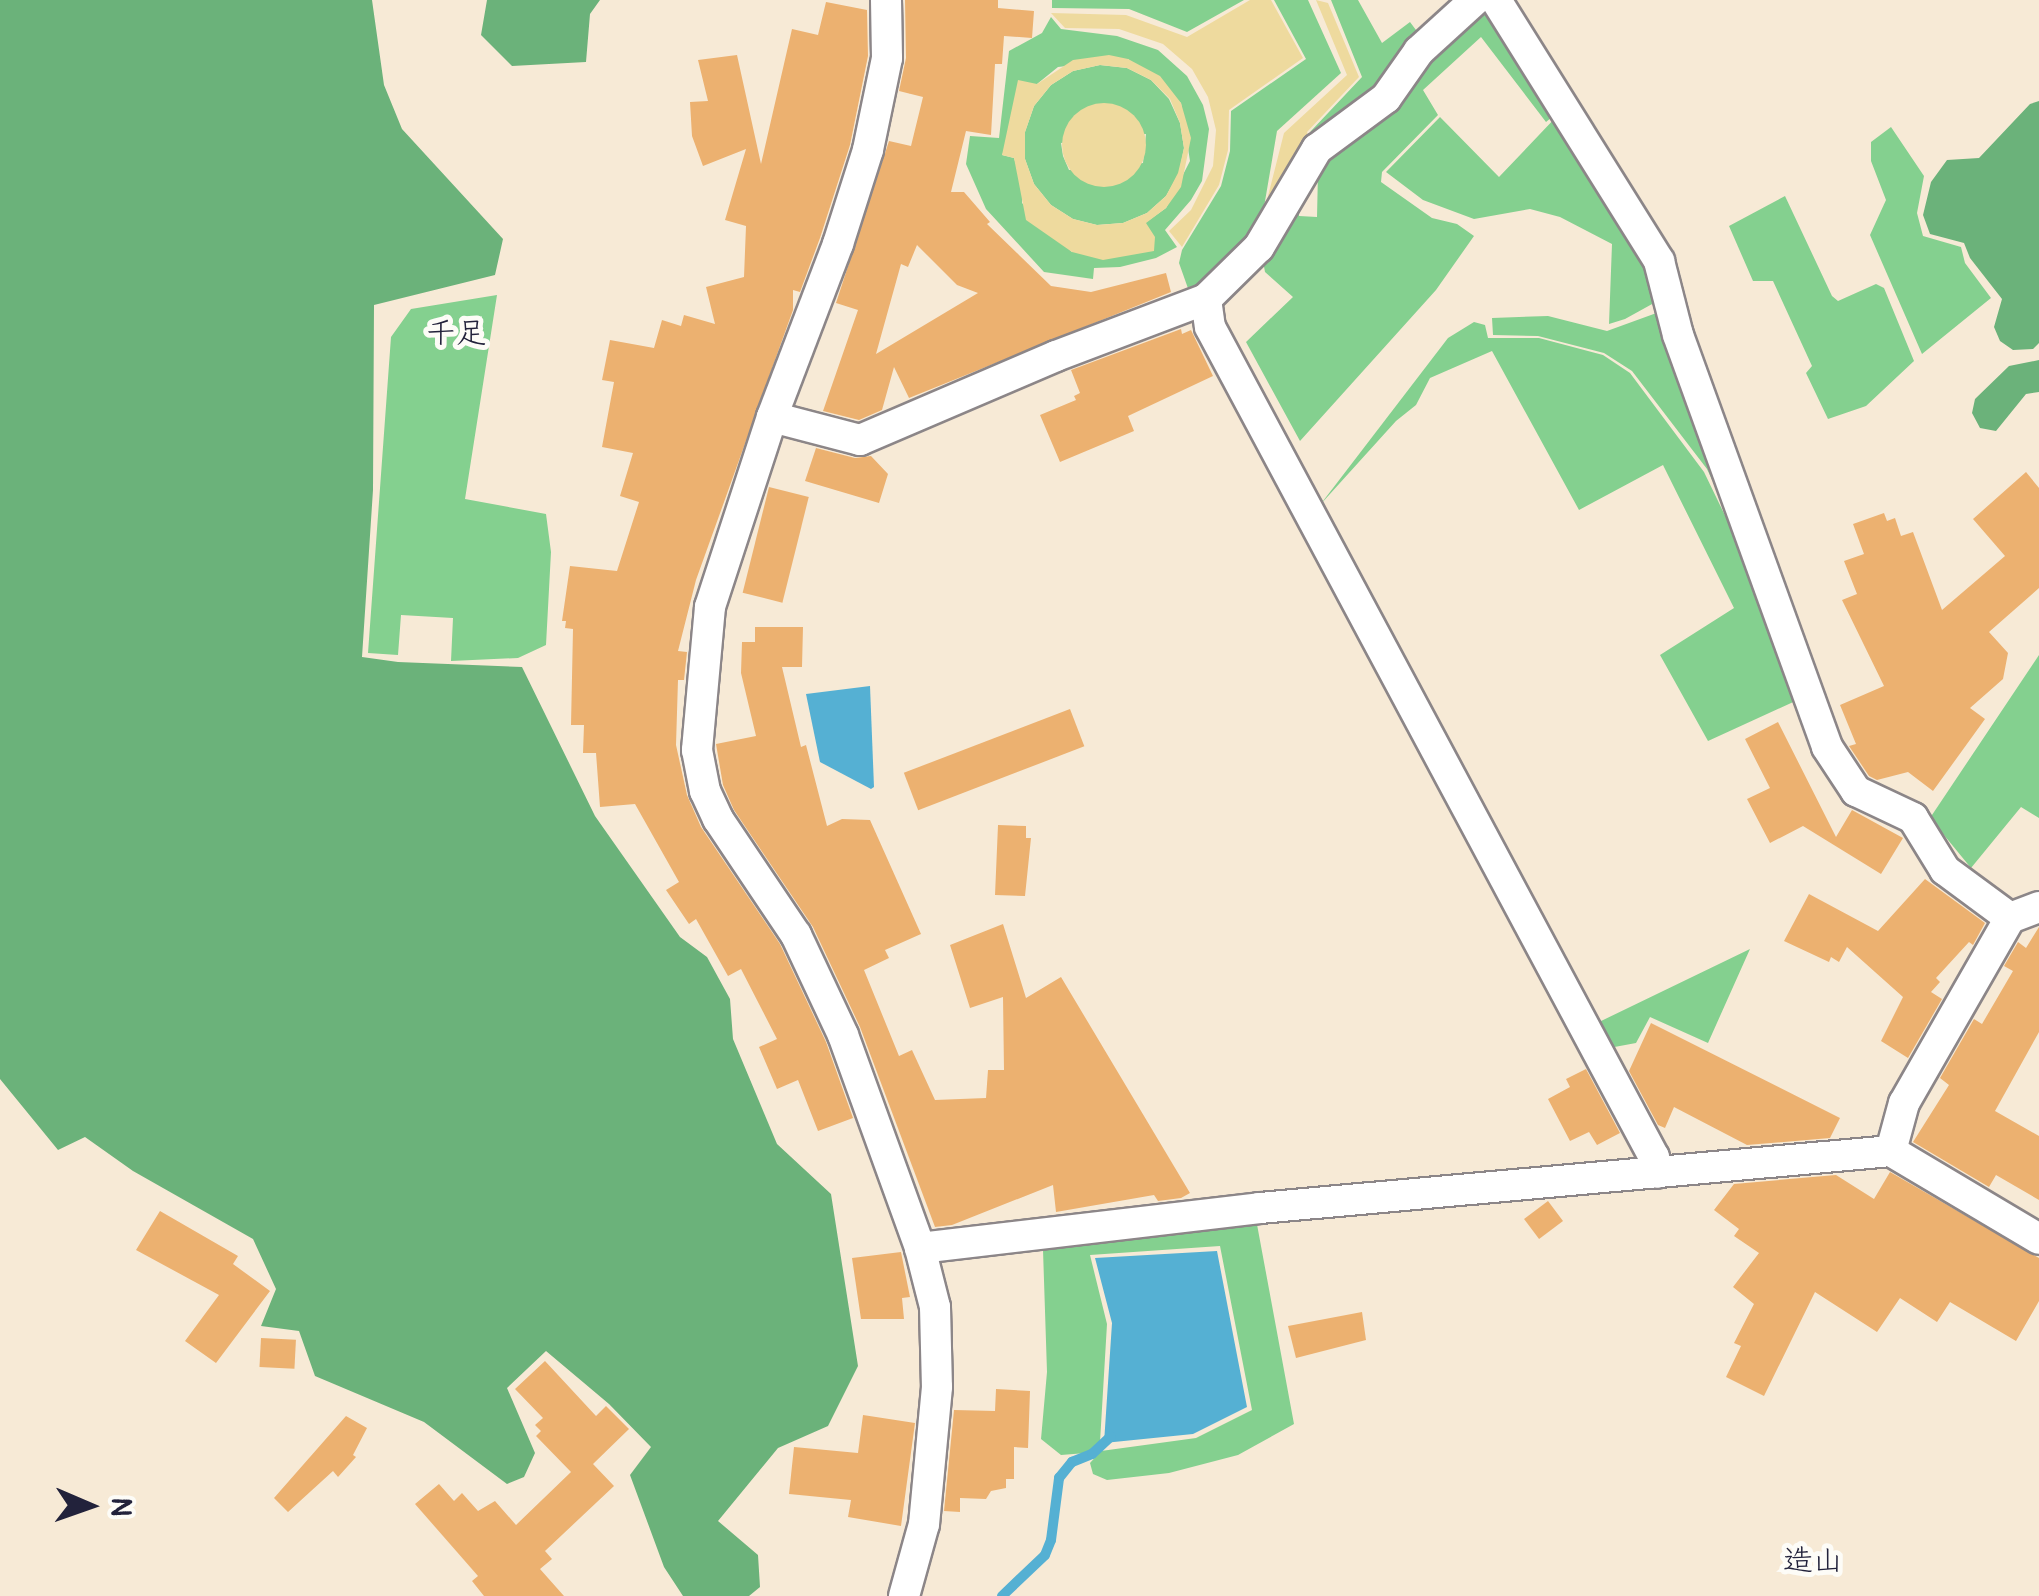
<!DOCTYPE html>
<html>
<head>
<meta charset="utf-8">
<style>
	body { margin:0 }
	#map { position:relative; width:2039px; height:1596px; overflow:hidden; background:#f7ead6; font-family:Pangolin,"Klee One",sans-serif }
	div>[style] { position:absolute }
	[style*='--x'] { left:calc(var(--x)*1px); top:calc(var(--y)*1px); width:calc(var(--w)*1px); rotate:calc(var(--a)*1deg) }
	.green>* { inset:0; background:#84d08f }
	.forest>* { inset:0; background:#6bb27a }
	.sand>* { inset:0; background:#eeda9e }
	.round { border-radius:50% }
	.water>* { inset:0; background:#55b0d3 }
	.stream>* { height:10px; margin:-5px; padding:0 5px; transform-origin:5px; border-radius:5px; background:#55b0d3 }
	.building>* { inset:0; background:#ecb170; transform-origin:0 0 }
	.roads { filter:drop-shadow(2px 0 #8c8688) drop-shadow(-2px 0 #8c8688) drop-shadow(0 2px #8c8688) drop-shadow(0 -2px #8c8688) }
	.street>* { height:30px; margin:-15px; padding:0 15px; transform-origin:15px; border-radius:15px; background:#fff }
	span { translate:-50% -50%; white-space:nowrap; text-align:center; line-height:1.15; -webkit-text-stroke:10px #fdfcf7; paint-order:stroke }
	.neighbourhood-label { font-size:30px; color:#22223b }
	.north { position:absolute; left:40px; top:1456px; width:100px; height:100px; -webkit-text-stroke:8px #fdfcf7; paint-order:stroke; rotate:92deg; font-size:28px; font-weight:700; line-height:40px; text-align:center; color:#22223b }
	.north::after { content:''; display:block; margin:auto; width:35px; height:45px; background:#22223b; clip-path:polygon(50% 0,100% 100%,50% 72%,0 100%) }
</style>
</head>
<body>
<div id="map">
	<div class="green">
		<div style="clip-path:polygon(1052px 0,1244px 0,1187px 32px,1129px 9px,1052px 8px)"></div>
		<div style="clip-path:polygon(1274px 0,1308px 0,1341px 73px,1277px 131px,1264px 207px,1311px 131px,1362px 77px,1331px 0,1358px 0,1382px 43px,1410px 22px,1419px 34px,1254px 239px,1190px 294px,1179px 263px,1182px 250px,1221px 186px,1230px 151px,1231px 111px,1306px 59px)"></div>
		<div style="clip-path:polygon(1491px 7px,1558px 112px,1546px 122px,1481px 37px,1423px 90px,1438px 115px,1382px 172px,1381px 182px,1432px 218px,1457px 224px,1474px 236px,1436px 290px,1300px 441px,1246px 342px,1293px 297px,1265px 272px,1263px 261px,1299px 203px,1299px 216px,1317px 217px,1318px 172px,1332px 149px,1439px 40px)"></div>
		<div style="clip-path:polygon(evenodd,1051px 17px,1061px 29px,1117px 36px,1158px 50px,1187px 76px,1203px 105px,1209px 129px,1202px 181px,1191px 200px,1165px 230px,1177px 247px,1156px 258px,1120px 267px,1094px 268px,1093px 279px,1044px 272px,986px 209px,966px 164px,970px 136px,999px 138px,1009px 51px,1042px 33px,1051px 17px,1128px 59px,1181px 103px,1190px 161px,1166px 208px,1145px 223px,1072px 252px,1022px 203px,1022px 184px,1014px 158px,1002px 155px,1037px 84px,1058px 67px,1128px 59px)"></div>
		<div style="clip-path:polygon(evenodd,1100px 65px,1127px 68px,1151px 80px,1169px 99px,1180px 123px,1184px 148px,1179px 173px,1166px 196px,1147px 213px,1123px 223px,1097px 225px,1073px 219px,1051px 205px,1034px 184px,1025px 159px,1025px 132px,1034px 106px,1051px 85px,1073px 71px,1100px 65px,1146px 134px,1143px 163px,1069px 170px,1063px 156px,1061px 143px,1146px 134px)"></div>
		<div style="clip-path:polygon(1558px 115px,1663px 298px,1625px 319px,1609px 324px,1612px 244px,1560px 217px,1530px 209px,1474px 219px,1423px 200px,1386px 172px,1440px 117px,1499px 177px)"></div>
		<div style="clip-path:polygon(1891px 127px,1924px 176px,1917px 213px,1923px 236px,1961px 247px,1965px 263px,1991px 298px,1922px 354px,1870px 235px,1886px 200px,1871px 161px,1871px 142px)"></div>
		<div style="clip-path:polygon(1785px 196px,1832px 296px,1838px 301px,1876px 284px,1884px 288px,1914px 361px,1866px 406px,1828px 419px,1806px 373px,1812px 366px,1773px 281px,1753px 281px,1729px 226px)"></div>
		<div style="clip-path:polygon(497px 295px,465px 499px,546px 514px,551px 552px,546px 645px,518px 658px,451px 661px,453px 618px,401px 615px,398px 655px,368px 653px,391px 337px,411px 309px)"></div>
		<div style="clip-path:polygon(1662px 311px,1740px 540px,1707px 469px,1632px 371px,1604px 353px,1538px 336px,1493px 335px,1492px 318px,1548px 316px,1607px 331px)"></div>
		<div style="clip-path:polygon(1474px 322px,1485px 325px,1488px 338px,1539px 338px,1603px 355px,1630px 373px,1704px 472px,1747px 561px,1802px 698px,1708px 741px,1660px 655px,1734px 608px,1663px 465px,1579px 510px,1492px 351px,1430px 378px,1416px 405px,1396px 421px,1320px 505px,1448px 338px)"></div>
		<div style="clip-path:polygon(2039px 655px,2039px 818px,2021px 807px,1971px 868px,1930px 818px)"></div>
		<div style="clip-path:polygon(1750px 949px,1708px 1043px,1650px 1017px,1636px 1043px,1609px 1048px,1599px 1022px)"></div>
		<div style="clip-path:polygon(1256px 1219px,1294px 1424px,1238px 1455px,1169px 1473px,1107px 1480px,1093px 1474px,1090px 1463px,1101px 1451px,1196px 1438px,1252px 1410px,1220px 1246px,1090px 1255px,1107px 1324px,1100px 1442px,1086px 1453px,1061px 1455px,1041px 1439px,1047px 1372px,1043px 1250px,1056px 1240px)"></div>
	</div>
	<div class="forest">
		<div style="clip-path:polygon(0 0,372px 0,384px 85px,402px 129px,503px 239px,495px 275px,374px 305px,373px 490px,362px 657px,398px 662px,522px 667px,595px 816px,680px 937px,707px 957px,730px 999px,733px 1039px,777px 1144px,831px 1194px,858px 1366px,828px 1426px,778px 1448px,718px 1521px,758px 1555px,760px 1587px,749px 1596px,683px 1596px,664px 1567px,630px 1475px,651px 1447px,609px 1404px,546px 1351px,507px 1388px,535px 1453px,524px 1477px,507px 1484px,424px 1422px,315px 1376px,299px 1331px,261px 1326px,276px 1289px,253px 1239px,133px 1171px,85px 1137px,58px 1150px,0 1079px)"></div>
		<div style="clip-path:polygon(487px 0,600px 0,590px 14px,586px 62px,512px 66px,481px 35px)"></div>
		<div style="clip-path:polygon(2039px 101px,2039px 343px,2033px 349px,2013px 350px,2000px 341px,1994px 327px,2002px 299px,1970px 258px,1964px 243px,1930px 234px,1923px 215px,1931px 182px,1947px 160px,1979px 158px,2030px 104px)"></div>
		<div style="clip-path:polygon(2039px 360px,2039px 392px,2026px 394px,1996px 431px,1980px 428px,1972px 413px,1975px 399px,2009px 366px)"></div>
	</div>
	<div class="sand">
		<div style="clip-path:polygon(1250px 0,1271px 0,1303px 58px,1229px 110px,1228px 150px,1219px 185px,1182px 247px,1169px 231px,1191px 210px,1213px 166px,1216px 130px,1208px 97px,1192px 69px,1163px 44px,1119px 29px,1065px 28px,1051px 13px,1126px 15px,1187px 37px)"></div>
		<div style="clip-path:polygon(1316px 0,1328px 3px,1359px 77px,1307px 132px,1309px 138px,1267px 200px,1284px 133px,1347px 75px)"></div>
		<div style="clip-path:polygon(evenodd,1109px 55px,1128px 59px,1160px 76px,1181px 103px,1191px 138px,1181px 187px,1166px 208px,1146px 223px,1155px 237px,1154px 251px,1103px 260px,1072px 252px,1026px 220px,1014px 158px,1002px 155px,1018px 80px,1037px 84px,1073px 60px,1109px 55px,1100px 65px,1127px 68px,1151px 80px,1170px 99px,1180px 123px,1184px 148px,1178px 173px,1166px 196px,1147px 213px,1123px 223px,1097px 225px,1073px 219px,1051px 205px,1034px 184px,1025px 159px,1025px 132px,1034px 106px,1051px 85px,1073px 71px,1100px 65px)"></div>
		<div class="round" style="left:1062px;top:103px;width:84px;height:84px"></div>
	</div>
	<div class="water">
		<div style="clip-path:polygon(870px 686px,874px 787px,871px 789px,820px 762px,806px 694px)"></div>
		<div style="clip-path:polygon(1217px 1251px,1247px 1407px,1193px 1434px,1104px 1443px,1112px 1323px,1095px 1258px)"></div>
	</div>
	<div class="stream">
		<div style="--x:1002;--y:1596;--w:59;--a:-43.6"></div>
		<div style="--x:1045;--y:1555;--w:16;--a:-68"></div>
		<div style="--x:1051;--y:1540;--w:63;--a:-82.6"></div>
		<div style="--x:1059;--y:1478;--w:21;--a:-51"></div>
		<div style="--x:1072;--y:1462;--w:22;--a:-22"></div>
		<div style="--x:1092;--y:1454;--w:26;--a:-43"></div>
	</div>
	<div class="building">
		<div style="clip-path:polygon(evenodd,905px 0,998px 0,998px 8px,1034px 11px,1032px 38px,1004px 36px,1002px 64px,995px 64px,991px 135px,966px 131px,951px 192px,964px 192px,990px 222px,987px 224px,1051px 286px,1091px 292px,1166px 273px,1171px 292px,909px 398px,894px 367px,882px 410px,859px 420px,823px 411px,858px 310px,836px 303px,889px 141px,911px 146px,923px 97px,899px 91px,906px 58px,905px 0,917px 245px,957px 285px,978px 293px,876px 354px,901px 264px,908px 267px,917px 245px)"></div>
		<div style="clip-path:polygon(826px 2px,867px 10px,868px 56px,850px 145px,820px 238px,800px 292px,793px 290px,793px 310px,696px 580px,678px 651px,687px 652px,684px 680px,678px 680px,676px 745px,687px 795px,701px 827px,780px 944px,826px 1042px,853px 1118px,818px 1131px,798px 1080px,777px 1089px,759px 1047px,777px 1039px,741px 969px,728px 976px,696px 919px,689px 924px,666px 890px,679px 882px,635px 804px,600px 807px,596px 753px,583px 753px,584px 725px,571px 725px,573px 629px,565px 628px,566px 621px,562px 621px,570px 566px,617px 571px,639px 502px,620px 496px,633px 453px,602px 447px,614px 382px,602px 380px,610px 340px,654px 348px,662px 320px,681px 326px,684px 315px,715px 324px,706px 287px,744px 277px,746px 226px,725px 220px,746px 149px,703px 166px,692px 136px,690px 102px,708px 101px,698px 60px,737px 55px,761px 164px,792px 29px,818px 35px)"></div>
		<div style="clip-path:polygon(1181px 329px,1182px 334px,1191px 330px,1213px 376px,1128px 416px,1134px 431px,1060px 462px,1040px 415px,1076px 400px,1074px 396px,1080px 393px,1071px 370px)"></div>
		<div style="clip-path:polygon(816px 448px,855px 458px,871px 456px,888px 474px,879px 503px,805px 481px)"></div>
		<div style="clip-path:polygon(2026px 472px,2039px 488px,2039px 588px,1989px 632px,2008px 653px,2003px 679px,1970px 708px,1985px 719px,1933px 791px,1908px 772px,1877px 780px,1869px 776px,1849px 746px,1856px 744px,1840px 705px,1884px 686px,1842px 600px,1857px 594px,1844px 561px,1864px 554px,1853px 524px,1884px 513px,1887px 521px,1895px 518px,1901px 536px,1913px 532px,1942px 610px,2005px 556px,1973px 519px)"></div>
		<div style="left:769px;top:487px;width:41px;height:109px;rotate:14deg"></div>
		<div style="clip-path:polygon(755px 627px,803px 627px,802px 667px,782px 667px,801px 747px,806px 745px,827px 826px,842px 819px,870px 820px,921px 934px,885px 950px,889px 958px,864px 970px,899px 1056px,912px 1050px,935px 1100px,986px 1098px,988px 1070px,1004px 1070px,1003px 997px,970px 1008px,950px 945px,1003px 924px,1026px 998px,1061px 977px,1190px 1193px,1181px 1198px,1158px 1201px,1154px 1195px,1056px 1212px,1053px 1185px,952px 1225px,935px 1227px,860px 1027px,813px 927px,734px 810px,723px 785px,716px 744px,756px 736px,741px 673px,742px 642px,755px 642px)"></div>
		<div style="left:1070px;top:709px;width:40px;height:178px;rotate:69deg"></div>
		<div style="clip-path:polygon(1778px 722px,1836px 837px,1852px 810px,1903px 838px,1881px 874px,1803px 826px,1770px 843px,1747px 799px,1770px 788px,1745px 739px)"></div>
		<div style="clip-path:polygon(998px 825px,1026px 826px,1026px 838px,1031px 838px,1025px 896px,995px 895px)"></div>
		<div style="clip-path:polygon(1925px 879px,1985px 923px,1973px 945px,1969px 942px,1936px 978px,1940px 982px,1931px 992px,1942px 999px,1908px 1058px,1881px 1041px,1903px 997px,1847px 947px,1839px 962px,1831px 957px,1829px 962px,1784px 941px,1809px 894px,1878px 931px)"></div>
		<div style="clip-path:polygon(2039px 927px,2039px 1032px,1995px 1111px,2039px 1136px,2039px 1200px,1996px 1175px,1989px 1187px,1913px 1142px,1949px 1085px,1940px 1078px,1974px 1019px,1982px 1024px,2013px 971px,2004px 966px,2018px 942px,2026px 948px)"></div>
		<div style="clip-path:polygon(1651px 1023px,1840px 1118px,1830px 1138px,1747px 1145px,1674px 1107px,1665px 1128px,1658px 1125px,1629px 1071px)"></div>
		<div style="clip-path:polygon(1586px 1069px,1620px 1133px,1597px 1145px,1589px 1132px,1570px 1141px,1548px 1099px,1570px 1087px,1566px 1079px)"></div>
		<div style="clip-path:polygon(1890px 1172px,2039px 1258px,2039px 1301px,2016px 1341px,1950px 1302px,1937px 1322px,1900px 1298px,1877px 1332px,1815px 1292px,1764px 1396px,1726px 1377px,1741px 1346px,1734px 1343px,1754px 1304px,1733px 1287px,1759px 1253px,1734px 1236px,1739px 1229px,1714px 1210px,1734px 1184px,1836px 1175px,1874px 1199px)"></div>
		<div style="left:1548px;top:1201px;width:25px;height:30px;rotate:53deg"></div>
		<div style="clip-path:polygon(160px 1211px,238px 1256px,233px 1264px,270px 1291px,216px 1363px,185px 1341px,219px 1295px,136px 1250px)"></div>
		<div style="clip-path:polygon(901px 1252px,910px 1297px,902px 1298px,904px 1319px,861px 1319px,852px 1258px)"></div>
		<div style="clip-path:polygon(1362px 1312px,1366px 1340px,1296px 1358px,1288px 1326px)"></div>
		<div style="left:261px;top:1338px;width:35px;height:29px;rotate:3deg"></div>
		<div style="clip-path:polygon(545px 1361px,596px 1416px,606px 1406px,629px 1429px,593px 1464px,614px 1486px,545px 1551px,552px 1559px,540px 1569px,564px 1596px,484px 1596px,472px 1581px,478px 1576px,415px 1504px,439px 1484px,454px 1501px,462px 1493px,478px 1511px,495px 1501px,516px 1525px,571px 1472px,536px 1436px,541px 1431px,535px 1425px,543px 1418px,515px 1389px)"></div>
		<div style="clip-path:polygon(996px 1389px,1030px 1391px,1028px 1448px,1014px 1447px,1014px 1479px,1006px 1479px,1006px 1488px,991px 1491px,986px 1499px,960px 1498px,960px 1512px,944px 1511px,954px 1410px,995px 1411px)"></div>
		<div style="clip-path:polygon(863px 1415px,915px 1423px,901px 1526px,848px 1517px,851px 1500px,789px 1494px,794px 1447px,858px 1453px)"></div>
		<div style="clip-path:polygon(346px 1416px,367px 1428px,353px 1455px,356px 1457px,338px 1477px,333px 1471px,288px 1512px,274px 1498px)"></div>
	</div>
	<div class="roads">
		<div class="street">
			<div style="--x:886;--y:0;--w:58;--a:89"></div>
			<div style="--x:887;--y:58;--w:94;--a:101.7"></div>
			<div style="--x:868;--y:150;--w:99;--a:107.7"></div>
			<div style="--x:838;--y:244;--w:185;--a:110.9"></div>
			<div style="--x:772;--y:417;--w:200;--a:108.1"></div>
			<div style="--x:710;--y:607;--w:144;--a:95.2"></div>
			<div style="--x:697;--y:750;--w:42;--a:79"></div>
			<div style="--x:705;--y:791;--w:31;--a:65"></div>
			<div style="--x:718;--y:819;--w:140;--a:56.1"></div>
			<div style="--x:796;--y:935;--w:110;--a:64.8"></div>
			<div style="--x:843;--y:1035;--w:226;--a:70.1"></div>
			<div style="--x:920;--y:1248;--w:61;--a:75.7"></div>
			<div style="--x:935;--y:1307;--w:80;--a:88.6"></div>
			<div style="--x:937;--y:1387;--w:138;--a:95.4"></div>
			<div style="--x:924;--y:1524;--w:75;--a:105.5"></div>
			<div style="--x:1496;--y:0;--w:308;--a:58"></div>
			<div style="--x:1659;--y:261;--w:76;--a:75.6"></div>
			<div style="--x:1678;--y:335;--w:438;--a:70.1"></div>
			<div style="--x:1827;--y:747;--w:53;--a:56.6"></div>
			<div style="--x:1856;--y:791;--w:63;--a:25.3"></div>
			<div style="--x:1913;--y:818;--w:61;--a:58.4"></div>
			<div style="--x:1945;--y:870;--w:81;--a:36.4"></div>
			<div style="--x:1206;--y:299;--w:28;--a:82"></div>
			<div style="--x:1210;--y:327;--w:941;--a:61.86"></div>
			<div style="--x:1654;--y:1157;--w:16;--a:79"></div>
			<div style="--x:772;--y:417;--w:91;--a:14.6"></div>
			<div style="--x:860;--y:440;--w:213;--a:-23.2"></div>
			<div style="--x:1056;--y:356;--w:160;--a:-20.8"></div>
			<div style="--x:1206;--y:299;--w:74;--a:-44.5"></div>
			<div style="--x:1259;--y:247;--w:114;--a:-59.4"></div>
			<div style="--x:1317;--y:149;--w:86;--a:-36.5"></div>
			<div style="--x:1386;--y:98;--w:57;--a:-54.9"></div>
			<div style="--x:1419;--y:51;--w:76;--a:-42.3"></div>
			<div style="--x:2039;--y:907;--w:31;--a:159"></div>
			<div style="--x:2010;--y:918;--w:213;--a:119.8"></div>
			<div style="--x:1904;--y:1103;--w:50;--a:105.2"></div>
			<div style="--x:1891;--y:1151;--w:172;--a:30.7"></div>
			<div style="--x:920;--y:1248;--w:342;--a:-6.7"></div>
			<div style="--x:1260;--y:1208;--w:634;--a:-5.16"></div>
		</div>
	</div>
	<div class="neighbourhood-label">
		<span style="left:456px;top:334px">千足</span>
		<span style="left:1813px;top:1561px">造山</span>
	</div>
	<div class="north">N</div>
</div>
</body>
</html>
